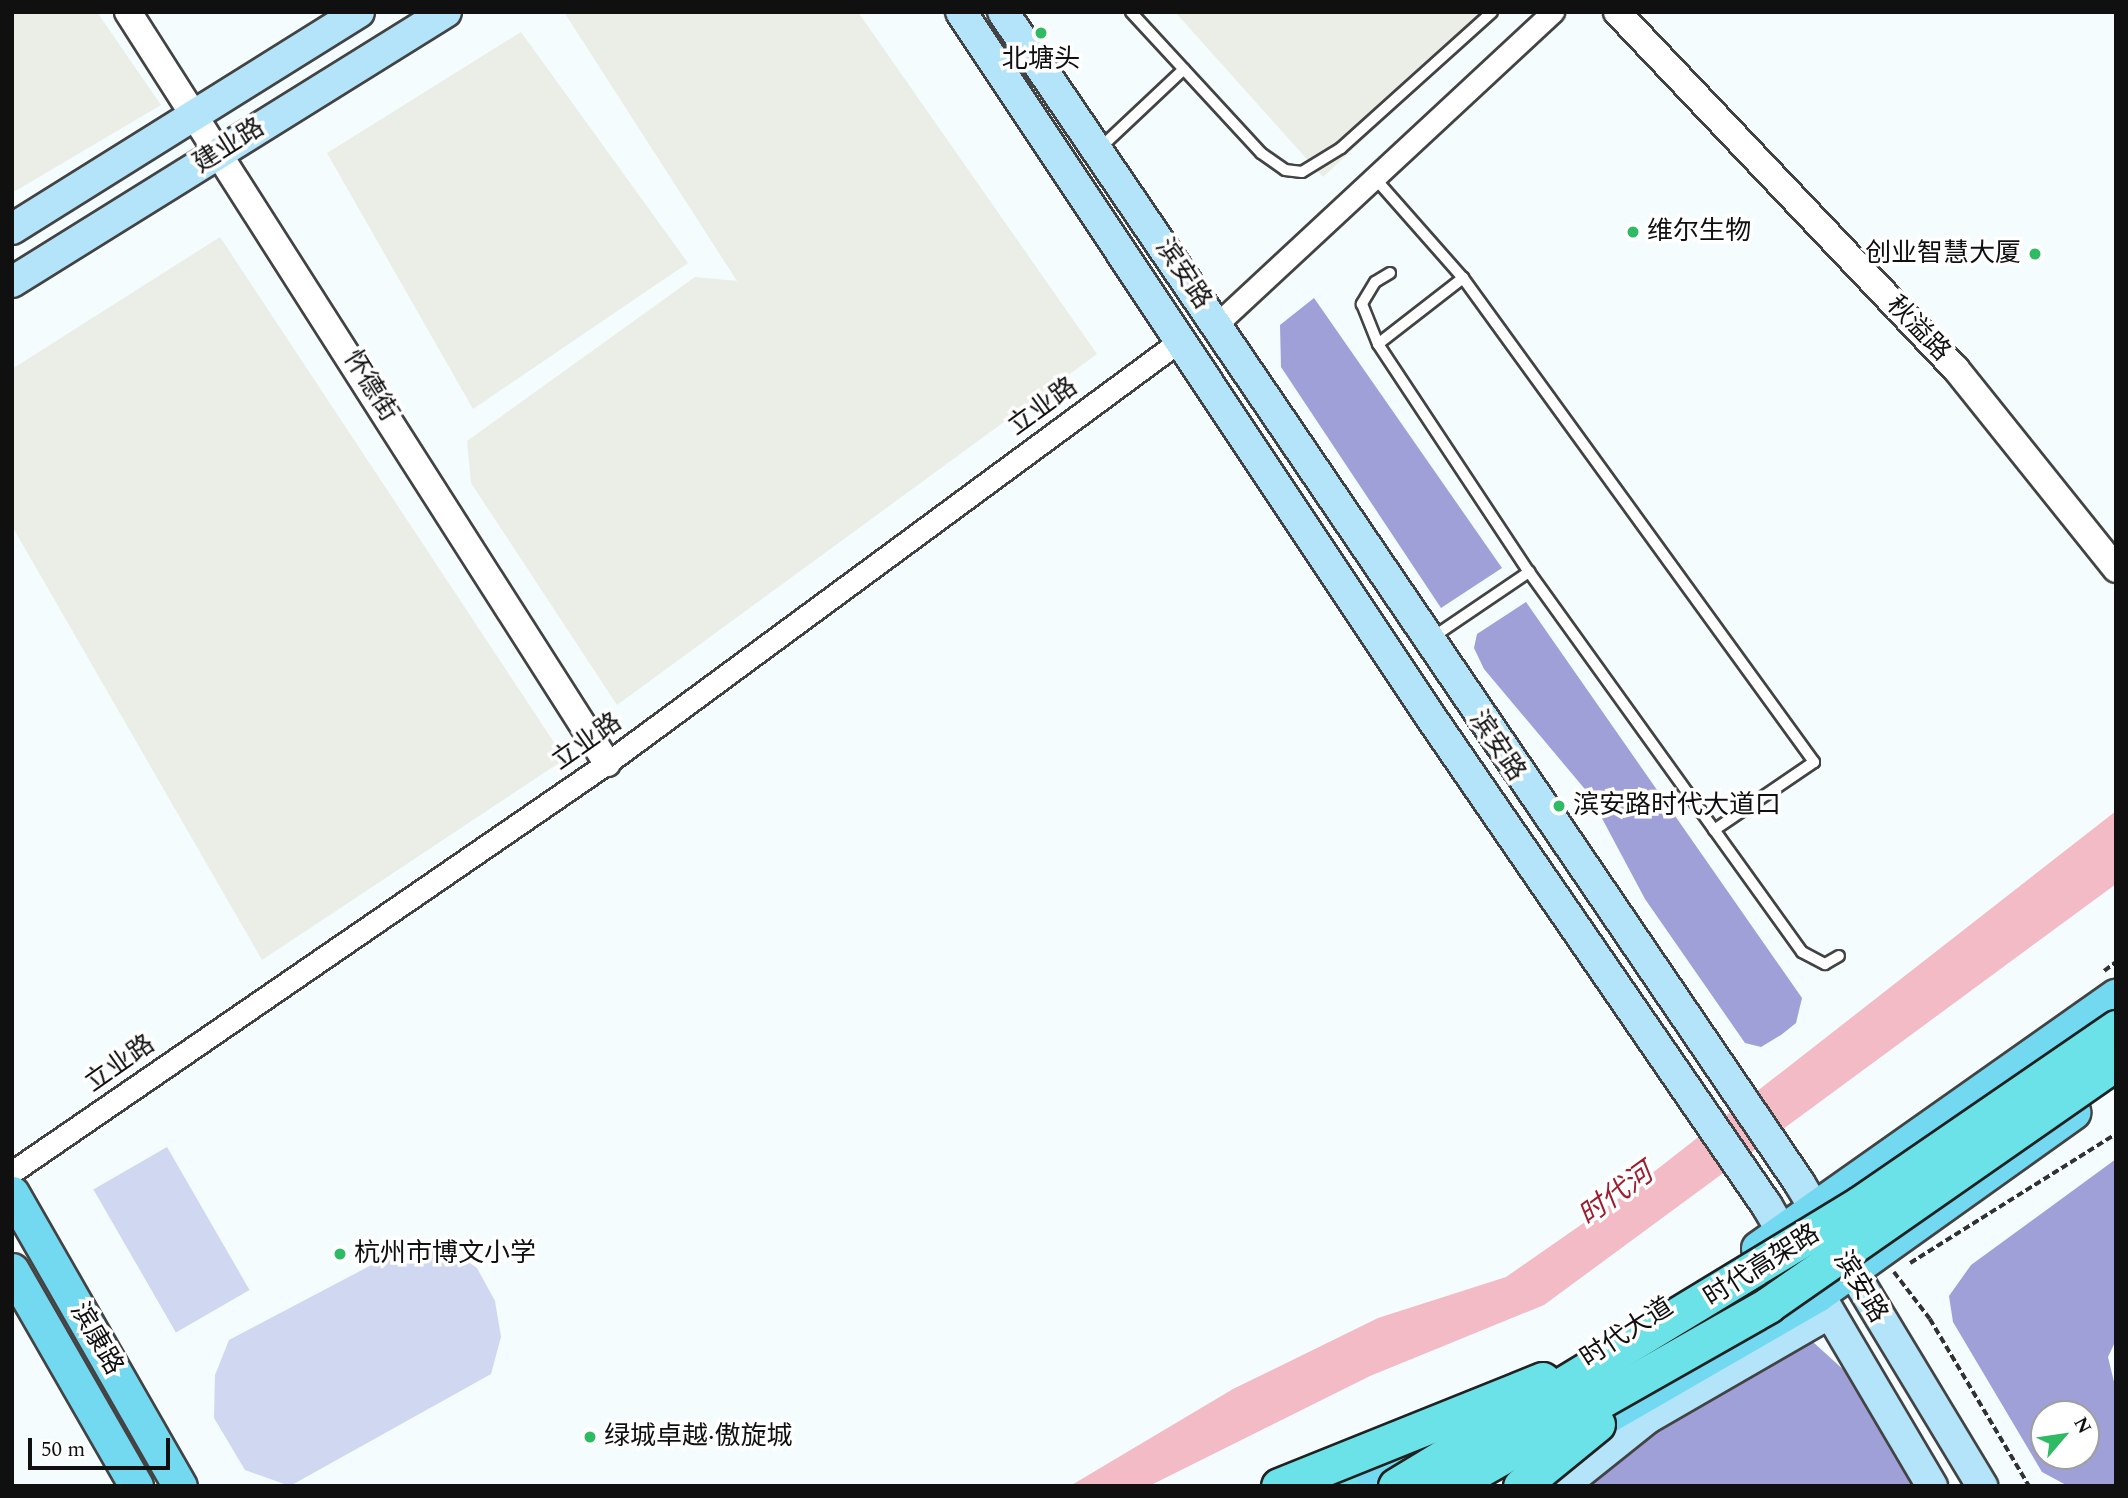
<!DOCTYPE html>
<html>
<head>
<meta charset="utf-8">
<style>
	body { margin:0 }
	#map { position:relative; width:2128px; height:1498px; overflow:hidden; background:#f4fcfe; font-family:Spectral,"Noto Sans SC",serif }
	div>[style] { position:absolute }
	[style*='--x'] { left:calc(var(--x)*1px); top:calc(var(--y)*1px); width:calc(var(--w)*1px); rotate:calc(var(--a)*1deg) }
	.industrial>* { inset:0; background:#ebeee6 }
	.forest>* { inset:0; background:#9fa0d8 }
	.pitch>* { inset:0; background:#d0d7f0; transform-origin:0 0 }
	.water>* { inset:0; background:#f3bbc6 }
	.path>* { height:3.5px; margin-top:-1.75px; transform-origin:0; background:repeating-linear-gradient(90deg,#323232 0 7px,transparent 0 10.5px) }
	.roads { filter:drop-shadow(2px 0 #434343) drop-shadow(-2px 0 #434343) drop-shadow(0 2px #434343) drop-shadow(0 -2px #434343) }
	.service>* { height:10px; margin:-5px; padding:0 5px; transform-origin:5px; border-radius:5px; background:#fff }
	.minor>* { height:21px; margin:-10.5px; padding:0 10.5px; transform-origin:10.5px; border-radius:10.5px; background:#fff }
	.tertiary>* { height:26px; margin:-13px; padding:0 13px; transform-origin:13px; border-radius:13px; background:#fff }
	.secondary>* { height:30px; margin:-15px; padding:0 15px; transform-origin:15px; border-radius:15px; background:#b3e4fa }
	.primary>* { height:33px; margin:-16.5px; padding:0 16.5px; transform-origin:16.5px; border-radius:16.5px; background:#72d9f1 }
	.trunk>* { height:35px; margin:-17.5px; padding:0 17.5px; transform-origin:17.5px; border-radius:17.5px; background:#6be2e7 }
	.bridges { filter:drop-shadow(2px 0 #212121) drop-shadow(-2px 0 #212121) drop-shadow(0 2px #212121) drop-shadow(0 -2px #212121) }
	.trunk-bridge>* { height:35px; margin:-17.5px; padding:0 17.5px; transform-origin:17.5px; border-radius:17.5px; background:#6be2e7 }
	.dots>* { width:19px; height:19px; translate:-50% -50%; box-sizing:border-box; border:4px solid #fff; border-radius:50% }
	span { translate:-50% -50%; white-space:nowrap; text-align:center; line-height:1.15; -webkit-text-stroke:7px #fff; paint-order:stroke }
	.poi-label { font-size:26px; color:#101010 }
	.left { translate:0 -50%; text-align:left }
	.right { translate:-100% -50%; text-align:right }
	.street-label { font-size:26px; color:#101010 }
	.water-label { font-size:28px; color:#9d1f2f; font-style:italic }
	.frame { position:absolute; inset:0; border:14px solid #101010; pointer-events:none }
	.north { position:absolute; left:2030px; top:1400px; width:70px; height:70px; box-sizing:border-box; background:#fff; border:2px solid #9f9f9f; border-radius:50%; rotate:61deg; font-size:19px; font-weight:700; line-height:28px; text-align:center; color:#101010 }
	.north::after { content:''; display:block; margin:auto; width:24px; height:32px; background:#2fba64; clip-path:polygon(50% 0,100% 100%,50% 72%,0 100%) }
	.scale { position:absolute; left:28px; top:1438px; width:142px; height:32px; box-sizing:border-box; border:4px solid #101010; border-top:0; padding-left:9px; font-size:21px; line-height:24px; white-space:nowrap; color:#101010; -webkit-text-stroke:5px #fff; paint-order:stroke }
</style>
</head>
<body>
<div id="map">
	<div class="industrial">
		<div style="clip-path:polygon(12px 12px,97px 12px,161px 105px,12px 193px)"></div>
		<div style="clip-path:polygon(564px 12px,858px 12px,1097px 354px,617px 705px,471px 483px,467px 441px,695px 277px,737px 281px)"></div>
		<div style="clip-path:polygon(1175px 12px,1501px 12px,1323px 177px)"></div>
		<div style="clip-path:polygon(521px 32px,688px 263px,473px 409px,327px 153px)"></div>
		<div style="clip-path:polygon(220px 237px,565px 759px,262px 960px,12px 526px,12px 369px)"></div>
	</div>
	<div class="forest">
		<div style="clip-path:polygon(1314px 298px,1502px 568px,1441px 608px,1281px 367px,1280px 325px)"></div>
		<div style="clip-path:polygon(1526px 602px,1802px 998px,1796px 1023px,1781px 1035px,1761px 1047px,1745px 1043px,1645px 899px,1589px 794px,1484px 669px,1474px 648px,1477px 634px)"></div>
		<div style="clip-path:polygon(evenodd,2116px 1159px,2116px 1340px,2108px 1357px,2116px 1390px,2116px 1486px,2068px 1486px,2042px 1472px,1953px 1322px,1949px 1296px,1971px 1265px,2116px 1159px,2044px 1414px,2086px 1414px,2086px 1456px,2044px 1456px,2044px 1414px)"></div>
		<div style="clip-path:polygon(1802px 1332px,1846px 1372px,1917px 1486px,1590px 1486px,1608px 1465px)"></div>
	</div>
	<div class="pitch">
		<div style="left:167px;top:1147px;width:165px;height:85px;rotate:60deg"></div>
		<div style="clip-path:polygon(425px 1246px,454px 1252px,477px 1268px,495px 1301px,501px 1337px,491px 1374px,290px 1486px,245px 1470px,214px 1418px,215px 1375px,229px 1340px,402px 1249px)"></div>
	</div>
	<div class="water">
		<div style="clip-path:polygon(2116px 811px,2116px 884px,1544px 1305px,1370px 1376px,1149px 1486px,1070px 1486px,1233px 1389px,1378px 1318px,1506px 1277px,1628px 1192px)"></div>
	</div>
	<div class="path">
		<div style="--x:2104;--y:971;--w:15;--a:-37"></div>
		<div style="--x:1910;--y:1263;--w:243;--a:-32.1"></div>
		<div style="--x:1894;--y:1272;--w:59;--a:52.5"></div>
		<div style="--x:1930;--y:1319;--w:194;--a:59.3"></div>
	</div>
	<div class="roads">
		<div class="service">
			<div style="--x:1131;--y:12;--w:192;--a:47.3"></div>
			<div style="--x:1261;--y:153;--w:29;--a:35"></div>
			<div style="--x:1285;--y:170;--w:17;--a:7"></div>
			<div style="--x:1302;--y:172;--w:46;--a:-31.6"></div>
			<div style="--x:1341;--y:148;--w:203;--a:-42"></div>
			<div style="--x:1098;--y:150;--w:118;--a:-43.3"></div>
			<div style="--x:1373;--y:176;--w:136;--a:48.6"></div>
			<div style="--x:1463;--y:278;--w:598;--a:54.05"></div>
			<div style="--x:1814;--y:762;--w:121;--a:145.8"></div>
			<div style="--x:1390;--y:273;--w:17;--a:149"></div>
			<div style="--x:1375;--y:282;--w:26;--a:121"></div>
			<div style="--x:1362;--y:304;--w:43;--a:68.2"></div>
			<div style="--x:1378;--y:344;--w:273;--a:56.5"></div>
			<div style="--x:1529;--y:572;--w:468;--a:54.3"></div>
			<div style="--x:1802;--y:952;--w:26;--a:28"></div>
			<div style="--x:1825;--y:964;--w:16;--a:-30"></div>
			<div style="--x:1378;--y:344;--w:108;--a:-37.8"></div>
			<div style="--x:1430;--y:639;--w:120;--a:-34.1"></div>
		</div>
		<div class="minor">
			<div style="--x:1217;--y:324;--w:459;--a:-42.9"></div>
			<div style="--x:12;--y:1172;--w:722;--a:-34.5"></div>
			<div style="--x:607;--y:763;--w:713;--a:-36.39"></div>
		</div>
		<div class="tertiary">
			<div style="--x:128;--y:12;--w:891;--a:57.47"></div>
			<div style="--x:1617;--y:12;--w:492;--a:46.5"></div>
			<div style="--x:1956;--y:369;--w:256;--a:51.3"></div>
		</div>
		<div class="secondary">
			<div style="--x:961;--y:12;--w:846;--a:56.33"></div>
			<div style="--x:1430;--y:716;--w:595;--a:55.48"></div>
			<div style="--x:1767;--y:1206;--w:325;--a:59.5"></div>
			<div style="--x:1003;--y:12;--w:1417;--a:55.78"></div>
			<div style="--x:1800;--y:1184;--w:353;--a:58.9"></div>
			<div style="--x:12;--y:229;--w:409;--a:-32"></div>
			<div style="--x:12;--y:282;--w:511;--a:-31.89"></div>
			<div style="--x:1563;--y:1486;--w:109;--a:-38.7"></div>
			<div style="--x:1648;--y:1418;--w:208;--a:-30"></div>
		</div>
		<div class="primary">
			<div style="--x:12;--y:1193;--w:338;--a:60.2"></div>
			<div style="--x:1758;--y:1248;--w:438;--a:-35.2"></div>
			<div style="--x:12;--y:1270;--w:249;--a:60.1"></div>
			<div style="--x:1573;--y:1436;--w:282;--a:-30"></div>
			<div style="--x:1817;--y:1295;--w:315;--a:-35.5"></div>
			<div style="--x:1368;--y:1486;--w:57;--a:-28.4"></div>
		</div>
		<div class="trunk">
			<div style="--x:1330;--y:1486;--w:11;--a:-27"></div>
		</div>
	</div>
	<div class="bridges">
		<div class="trunk-bridge">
			<div style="--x:1279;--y:1486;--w:284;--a:-21.9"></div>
			<div style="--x:1396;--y:1486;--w:543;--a:-31.29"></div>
			<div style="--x:1860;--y:1204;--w:311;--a:-34.5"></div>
			<div style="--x:1450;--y:1486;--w:366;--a:-29.6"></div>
			<div style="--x:1768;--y:1305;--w:424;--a:-34.9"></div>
			<div style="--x:1521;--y:1486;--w:98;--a:-39.2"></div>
		</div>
	</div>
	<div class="dots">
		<div style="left:1041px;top:33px;background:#2fba64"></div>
		<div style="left:1633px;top:232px;background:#2fba64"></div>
		<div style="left:2035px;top:254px;background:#2fba64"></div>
		<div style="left:1559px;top:806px;background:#2fba64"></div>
		<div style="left:340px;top:1254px;background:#2fba64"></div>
		<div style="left:590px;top:1437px;background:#2fba64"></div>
	</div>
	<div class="poi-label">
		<span style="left:1041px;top:60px">北塘头</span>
		<span class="left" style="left:1647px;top:232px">维尔生物</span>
		<span class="right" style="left:2021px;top:254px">创业智慧大厦</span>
		<span class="left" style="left:1573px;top:806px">滨安路时代大道口</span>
		<span class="left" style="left:354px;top:1254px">杭州市博文小学</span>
		<span class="left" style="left:604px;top:1437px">绿城卓越·傲旋城</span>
	</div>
	<div class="street-label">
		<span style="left:229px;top:146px;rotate:-32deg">建业路</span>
		<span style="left:1183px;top:274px;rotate:56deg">滨安路</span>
		<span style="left:1918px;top:329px;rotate:46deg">秋溢路</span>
		<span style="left:370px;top:386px;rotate:58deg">怀德街</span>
		<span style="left:1043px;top:407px;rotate:-36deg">立业路</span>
		<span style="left:587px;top:742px;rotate:-35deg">立业路</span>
		<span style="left:1497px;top:746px;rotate:56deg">滨安路</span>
		<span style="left:120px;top:1064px;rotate:-35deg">立业路</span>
		<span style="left:1762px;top:1266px;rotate:-32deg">时代高架路</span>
		<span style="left:1860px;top:1287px;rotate:59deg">滨安路</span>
		<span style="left:1627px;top:1333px;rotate:-33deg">时代大道</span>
		<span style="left:96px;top:1339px;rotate:60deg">滨康路</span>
	</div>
	<div class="water-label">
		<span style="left:1616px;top:1195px;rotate:-36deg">时代河</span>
	</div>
	<div class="frame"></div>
	<div class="north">N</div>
	<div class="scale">50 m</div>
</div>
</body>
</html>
